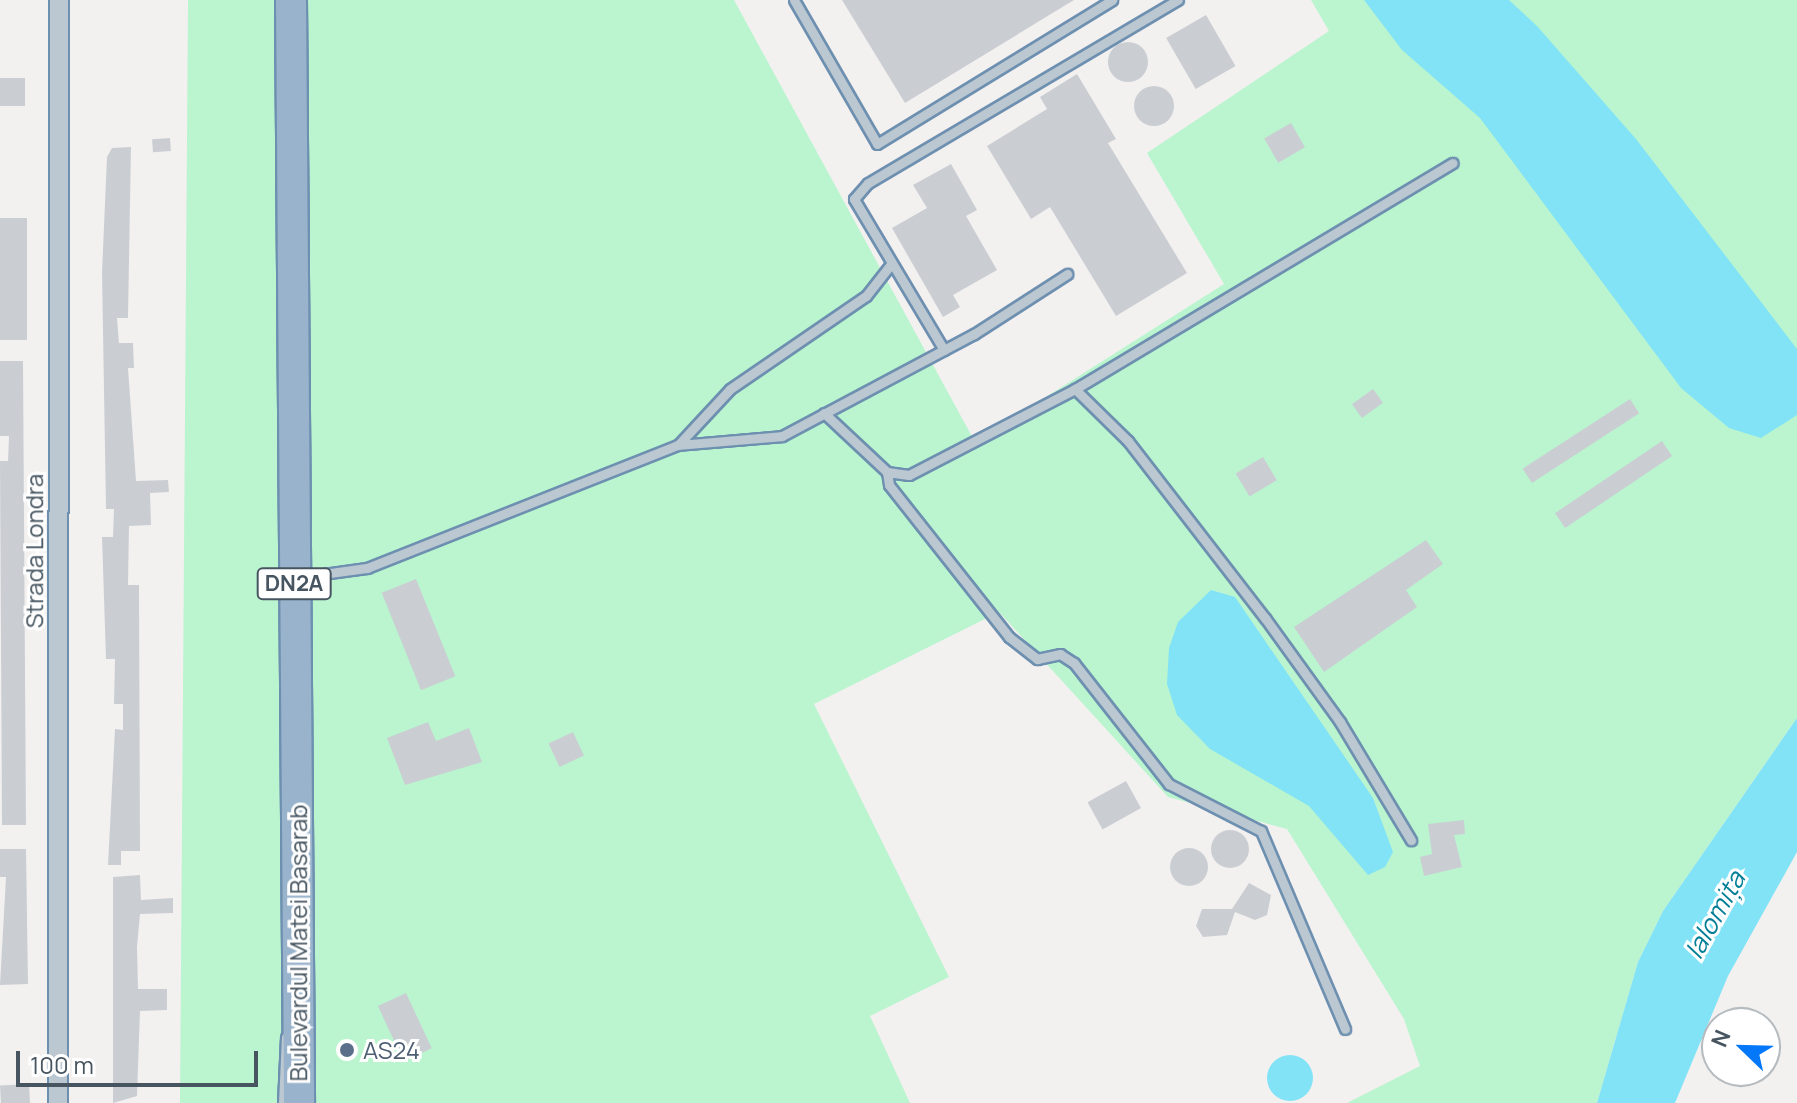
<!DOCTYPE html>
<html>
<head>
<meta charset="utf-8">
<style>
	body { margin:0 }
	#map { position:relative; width:1797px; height:1103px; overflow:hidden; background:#f3f0f0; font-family:Manrope,sans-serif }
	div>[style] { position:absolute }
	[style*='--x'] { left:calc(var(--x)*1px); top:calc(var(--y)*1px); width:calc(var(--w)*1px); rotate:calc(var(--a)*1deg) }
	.green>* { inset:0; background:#baf5cf }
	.water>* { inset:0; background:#82e3f6 }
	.round { border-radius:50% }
	.building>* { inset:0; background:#caced3; transform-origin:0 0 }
	.roads { filter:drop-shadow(2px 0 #6e90b0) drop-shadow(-2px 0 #6e90b0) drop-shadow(0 2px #6e90b0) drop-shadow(0 -2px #6e90b0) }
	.service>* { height:9px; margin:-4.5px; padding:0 4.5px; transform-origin:4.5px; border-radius:4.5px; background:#bcc8d1 }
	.minor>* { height:18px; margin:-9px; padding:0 9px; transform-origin:9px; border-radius:9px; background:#bcc8d1 }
	.trunk>* { height:30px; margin:-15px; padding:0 15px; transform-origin:15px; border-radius:15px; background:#98b3cb }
	.dots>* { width:22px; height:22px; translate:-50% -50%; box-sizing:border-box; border:4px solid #fff; border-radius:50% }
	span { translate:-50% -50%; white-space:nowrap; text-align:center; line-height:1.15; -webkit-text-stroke:6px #fff; paint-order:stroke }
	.shield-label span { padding:2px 6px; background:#fff; border:2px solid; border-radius:6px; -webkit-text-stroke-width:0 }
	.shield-label { font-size:22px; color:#465560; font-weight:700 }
	.street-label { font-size:24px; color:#465560 }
	.service-label { font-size:24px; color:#4e5e75 }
	.left { translate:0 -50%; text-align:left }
	.water-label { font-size:26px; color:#037e97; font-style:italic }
	.north { position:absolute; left:1701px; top:1007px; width:80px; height:80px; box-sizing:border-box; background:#fff; border:2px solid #b5bbbf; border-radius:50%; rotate:293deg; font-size:22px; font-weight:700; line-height:32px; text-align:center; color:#465560 }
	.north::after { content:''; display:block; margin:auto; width:28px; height:36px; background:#0478f9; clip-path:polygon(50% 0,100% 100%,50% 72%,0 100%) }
	.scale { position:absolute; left:16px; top:1051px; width:242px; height:36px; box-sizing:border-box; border:4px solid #465560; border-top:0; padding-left:10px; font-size:24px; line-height:28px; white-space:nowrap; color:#465560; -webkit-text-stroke:6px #fff; paint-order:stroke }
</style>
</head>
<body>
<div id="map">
	<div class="green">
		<div style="clip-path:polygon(188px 0,734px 0,975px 442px,1224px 284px,1147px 153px,1329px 31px,1311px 0,1797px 0,1797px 718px,1663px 911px,1638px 962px,1597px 1103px,1347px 1103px,1420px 1066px,1404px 1019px,1287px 829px,1168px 797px,999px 612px,814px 704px,949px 977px,870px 1016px,910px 1103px,180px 1103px)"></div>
	</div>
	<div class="water">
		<div style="clip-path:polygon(1364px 0,1509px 0,1537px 26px,1636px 139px,1797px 349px,1797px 415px,1761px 438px,1729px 428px,1681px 388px,1480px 118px,1402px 50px)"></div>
		<div style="clip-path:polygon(1211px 590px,1235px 597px,1373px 798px,1393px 852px,1385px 867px,1368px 875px,1309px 806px,1210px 749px,1177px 715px,1167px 684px,1169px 648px,1178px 622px)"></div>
		<div style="clip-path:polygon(1797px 718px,1797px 852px,1728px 976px,1675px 1103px,1597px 1103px,1638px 962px,1663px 911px)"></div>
		<div class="round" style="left:1267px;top:1055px;width:46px;height:46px"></div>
	</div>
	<div class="building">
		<div style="clip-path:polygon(842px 0,1074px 0,905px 103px)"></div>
		<div style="left:1206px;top:15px;width:59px;height:46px;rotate:60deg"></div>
		<div class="round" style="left:1108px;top:42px;width:40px;height:40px"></div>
		<div style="clip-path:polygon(1077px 74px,1116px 139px,1108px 143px,1187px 273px,1116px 316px,1050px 207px,1031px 219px,987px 146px,1047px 109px,1040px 97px)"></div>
		<div style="left:0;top:78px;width:25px;height:28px"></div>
		<div class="round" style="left:1134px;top:86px;width:40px;height:40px"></div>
		<div style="left:1291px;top:123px;width:28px;height:31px;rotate:60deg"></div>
		<div style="left:170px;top:138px;width:13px;height:18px;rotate:86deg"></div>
		<div style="clip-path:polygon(131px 147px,128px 318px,117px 318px,119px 343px,133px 343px,134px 368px,128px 368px,136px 481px,168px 480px,169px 492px,150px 493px,151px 525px,129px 526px,128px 585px,139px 585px,140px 851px,121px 851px,121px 865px,108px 865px,115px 729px,123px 730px,123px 704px,114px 704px,115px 659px,106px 659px,102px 537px,113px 537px,114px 509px,106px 509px,102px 273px,107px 157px,112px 148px)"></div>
		<div style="clip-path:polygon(951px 164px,977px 210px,966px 216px,997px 270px,953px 295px,960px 307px,943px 317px,892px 228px,927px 208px,913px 185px)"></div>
		<div style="left:0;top:218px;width:27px;height:122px"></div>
		<div style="clip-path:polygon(0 361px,23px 361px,26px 825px,2px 825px,0 461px,8px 461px,9px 436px,0 436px)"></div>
		<div style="left:1373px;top:389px;width:17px;height:26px;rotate:54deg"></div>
		<div style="left:1630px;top:399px;width:17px;height:128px;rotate:57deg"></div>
		<div style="left:1662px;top:441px;width:18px;height:129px;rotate:56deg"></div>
		<div style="left:1263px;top:457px;width:27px;height:32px;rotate:59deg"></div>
		<div style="clip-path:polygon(1426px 540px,1443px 564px,1406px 590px,1417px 607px,1324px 672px,1294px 627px)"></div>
		<div style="left:416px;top:579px;width:105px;height:37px;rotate:68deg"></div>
		<div style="clip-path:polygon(428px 722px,436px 741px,469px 728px,482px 762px,405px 785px,387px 738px)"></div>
		<div style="left:573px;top:732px;width:26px;height:27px;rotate:65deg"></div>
		<div style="left:1126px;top:781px;width:31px;height:44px;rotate:61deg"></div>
		<div style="clip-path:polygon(1464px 820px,1465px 834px,1454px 835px,1462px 867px,1424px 876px,1420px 857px,1432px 854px,1428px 824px)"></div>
		<div class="round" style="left:1211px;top:830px;width:38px;height:38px"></div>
		<div class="round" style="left:1170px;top:848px;width:38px;height:38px"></div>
		<div style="clip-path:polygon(0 849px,26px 849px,28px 984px,0 985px,6px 877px,0 877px)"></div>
		<div style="clip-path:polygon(140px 875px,141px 900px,173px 898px,173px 913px,140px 914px,137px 947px,138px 989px,167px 989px,167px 1010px,140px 1011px,137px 1096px,113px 1103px,113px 877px)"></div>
		<div style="clip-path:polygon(1249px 883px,1271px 895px,1267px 915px,1255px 920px,1235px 912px,1227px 935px,1203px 937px,1196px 926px,1202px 909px,1232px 909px)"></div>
		<div style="left:406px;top:993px;width:61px;height:31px;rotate:65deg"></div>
		<div style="left:29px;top:1084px;width:19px;height:29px;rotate:87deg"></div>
	</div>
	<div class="roads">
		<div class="service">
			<div style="--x:794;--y:0;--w:166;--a:60"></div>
			<div style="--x:877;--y:144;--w:276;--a:-31.5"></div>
			<div style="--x:944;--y:350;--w:176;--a:-120.8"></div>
			<div style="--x:854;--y:199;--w:21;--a:-49"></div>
			<div style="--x:868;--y:183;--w:360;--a:-30.6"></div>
			<div style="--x:1075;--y:389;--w:74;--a:44.5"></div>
			<div style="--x:1128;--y:441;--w:224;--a:52.3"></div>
			<div style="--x:1265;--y:618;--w:128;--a:54.2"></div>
			<div style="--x:1340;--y:722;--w:138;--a:59"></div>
			<div style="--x:824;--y:413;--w:86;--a:43.1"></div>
			<div style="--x:887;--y:472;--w:22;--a:8"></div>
			<div style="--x:909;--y:475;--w:187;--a:-27.4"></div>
			<div style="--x:1075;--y:389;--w:440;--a:-30.9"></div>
			<div style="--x:678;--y:445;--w:76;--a:-47.1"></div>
			<div style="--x:730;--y:389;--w:165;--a:-34.4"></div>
			<div style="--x:866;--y:296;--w:41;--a:-52"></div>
			<div style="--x:887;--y:472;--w:13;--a:81"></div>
			<div style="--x:889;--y:485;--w:194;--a:51.7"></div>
			<div style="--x:1009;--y:637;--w:36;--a:38"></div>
			<div style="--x:1037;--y:659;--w:24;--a:-12"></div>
			<div style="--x:1060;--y:654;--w:17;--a:33"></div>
			<div style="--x:1074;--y:663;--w:154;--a:51.9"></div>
			<div style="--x:1169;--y:784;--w:103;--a:27.1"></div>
			<div style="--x:1261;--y:831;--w:215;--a:67"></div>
			<div style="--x:301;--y:577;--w:67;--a:-7.8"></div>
			<div style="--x:367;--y:568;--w:334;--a:-21.6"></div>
			<div style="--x:678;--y:445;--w:104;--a:-4.9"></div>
			<div style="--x:782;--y:436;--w:217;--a:-28"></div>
			<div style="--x:974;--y:334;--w:111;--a:-32.8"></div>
			<div style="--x:283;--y:1103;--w:66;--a:-87.4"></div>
		</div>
		<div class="minor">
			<div style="--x:58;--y:1103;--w:1103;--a:-89.95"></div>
		</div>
		<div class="trunk">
			<div style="--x:291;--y:0;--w:1103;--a:89.58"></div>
		</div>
	</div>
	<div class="dots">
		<div style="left:347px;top:1050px;background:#5c6f8a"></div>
	</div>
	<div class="shield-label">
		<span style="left:294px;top:584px">DN2A</span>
	</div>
	<div class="street-label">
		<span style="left:34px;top:551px;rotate:-90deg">Strada Londra</span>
		<span style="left:298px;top:943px;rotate:-90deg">Bulevardul Matei Basarab</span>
	</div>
	<div class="service-label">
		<span class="left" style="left:363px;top:1050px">AS24</span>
	</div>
	<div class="water-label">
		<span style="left:1715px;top:915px;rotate:-61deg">Ialomița</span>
	</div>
	<div class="north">N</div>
	<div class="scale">100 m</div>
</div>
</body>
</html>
